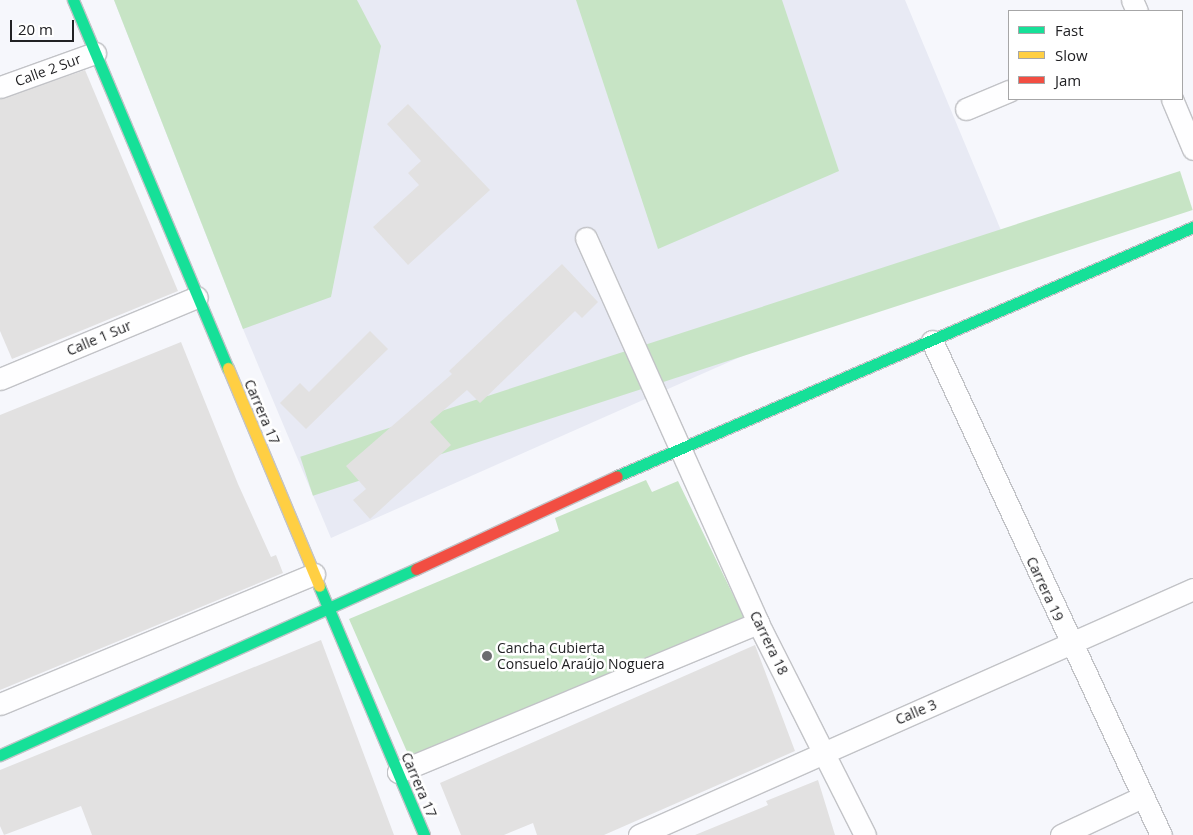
<!DOCTYPE html>
<html>
<head>
<meta charset="utf-8">
<style>
	body { margin:0 }
	#map { position:relative; width:1193px; height:835px; overflow:hidden; background:#f6f7fc; font-family:"Open Sans",sans-serif }
	div>[style] { position:absolute }
	[style*='--x'] { left:calc(var(--x)*1px); top:calc(var(--y)*1px); width:calc(var(--w)*1px); rotate:calc(var(--a)*1deg) }
	.built>* { inset:0; background:#e8eaf4 }
	.green>* { inset:0; background:#c7e4c5; transform-origin:0 0 }
	.building>* { inset:0; background:#e2e1e1 }
	.roads { filter:drop-shadow(1px 0 #c2c3c7) drop-shadow(-1px 0 #c2c3c7) drop-shadow(0 1px #c2c3c7) drop-shadow(0 -1px #c2c3c7) }
	.street>* { height:21px; margin:-10.5px; padding:0 10.5px; transform-origin:10.5px; border-radius:10.5px; background:#fefeff }
	.fast>* { height:11px; margin:-5.5px; padding:0 5.5px; transform-origin:5.5px; border-radius:5.5px; background:#16e098 }
	.slow>* { height:11px; margin:-5.5px; padding:0 5.5px; transform-origin:5.5px; border-radius:5.5px; background:#ffcf43 }
	.jam>* { height:11px; margin:-5.5px; padding:0 5.5px; transform-origin:5.5px; border-radius:5.5px; background:#f24e42 }
	.dots>* { width:14px; height:14px; translate:-50% -50%; box-sizing:border-box; border:2px solid #fff; border-radius:50% }
	span { translate:-50% -50%; white-space:nowrap; text-align:center; line-height:1.15; -webkit-text-stroke:5px #fff; paint-order:stroke }
	.street-label { font-size:14px; color:#212124 }
	.poi-label { font-size:14px; color:#212124 }
	.left { translate:0 -50%; text-align:left }
	.legend { position:absolute; left:1008px; top:10px; width:175px; height:90px; box-sizing:border-box; background:#fff; border:1px solid #a6a6a7; margin:0; padding:6px 9px; list-style:none; font-size:15px; color:#212124 }
	.legend li { display:flex; align-items:center; gap:10px; height:25px }
	.legend b { width:25px; border:1px solid #a6a6a7 }
	.scale { position:absolute; left:10px; top:20px; width:64px; height:22px; box-sizing:border-box; border:2px solid #212124; border-top:0; padding-left:6px; font-size:15px; line-height:18px; white-space:nowrap; color:#212124; -webkit-text-stroke:4px #fff; paint-order:stroke }
</style>
</head>
<body>
<div id="map">
	<div class="built">
		<div style="clip-path:polygon(114px 0,905px 0,1005px 240px,331px 538px,243px 329px)"></div>
	</div>
	<div class="green">
		<div style="clip-path:polygon(114px 0,357px 0,381px 46px,331px 297px,243px 329px)"></div>
		<div style="clip-path:polygon(576px 0,782px 0,839px 171px,658px 249px)"></div>
		<div style="left:1180px;top:171px;width:41px;height:925px;rotate:72deg"></div>
		<div style="clip-path:polygon(646px 480px,652px 492px,678px 481px,752px 634px,415px 770px,349px 619px,559px 531px,555px 518px)"></div>
	</div>
	<div class="building">
		<div style="clip-path:polygon(85px 70px,178px 291px,12px 359px,0 331px,0 99px)"></div>
		<div style="clip-path:polygon(408px 104px,490px 190px,408px 265px,373px 227px,419px 185px,408px 173px,421px 161px,387px 124px)"></div>
		<div style="clip-path:polygon(562px 264px,598px 302px,582px 318px,575px 311px,480px 403px,467px 390px,430px 422px,451px 445px,370px 519px,353px 500px,366px 489px,346px 466px,452px 374px,449px 371px)"></div>
		<div style="clip-path:polygon(370px 331px,388px 349px,306px 429px,280px 403px,300px 383px,309px 392px)"></div>
		<div style="clip-path:polygon(181px 342px,238px 484px,271px 557px,276px 555px,283px 573px,0 690px,0 415px)"></div>
		<div style="clip-path:polygon(321px 640px,394px 835px,92px 835px,81px 806px,4px 835px,0 826px,0 770px)"></div>
		<div style="clip-path:polygon(755px 645px,795px 751px,604px 835px,537px 835px,533px 823px,504px 835px,461px 835px,440px 783px)"></div>
		<div style="clip-path:polygon(818px 780px,835px 835px,695px 835px,768px 805px,766px 801px)"></div>
	</div>
	<div class="roads">
		<div class="street">
			<div style="--x:1132;--y:0;--w:12;--a:66"></div>
			<div style="--x:0;--y:87;--w:101;--a:-19.7"></div>
			<div style="--x:1172;--y:99;--w:54;--a:67.2"></div>
			<div style="--x:966;--y:109;--w:47;--a:-22.7"></div>
			<div style="--x:586;--y:238;--w:422;--a:65.9"></div>
			<div style="--x:758;--y:623;--w:237;--a:63.2"></div>
			<div style="--x:932;--y:341;--w:544;--a:65.13"></div>
			<div style="--x:0;--y:379;--w:213;--a:-22.6"></div>
			<div style="--x:0;--y:704;--w:340;--a:-22.5"></div>
			<div style="--x:398;--y:772;--w:390;--a:-22.5"></div>
			<div style="--x:639;--y:835;--w:606;--a:-23.94"></div>
			<div style="--x:1061;--y:835;--w:89;--a:-25.1"></div>
		</div>
		<div class="fast">
			<div style="--x:73;--y:0;--w:399;--a:67.2"></div>
			<div style="--x:617;--y:476;--w:628;--a:-23.38"></div>
			<div style="--x:319;--y:586;--w:270;--a:67.1"></div>
			<div style="--x:0;--y:755;--w:456;--a:-24.1"></div>
		</div>
		<div class="slow">
			<div style="--x:228;--y:368;--w:236;--a:67.3"></div>
		</div>
		<div class="jam">
			<div style="--x:416;--y:569;--w:221;--a:-24.8"></div>
		</div>
	</div>
	<div class="dots">
		<div style="left:487px;top:656px;background:#6c6c70"></div>
	</div>
	<div class="street-label">
		<span style="left:48px;top:70px;rotate:-20deg">Calle 2 Sur</span>
		<span style="left:99px;top:338px;rotate:-23deg">Calle 1 Sur</span>
		<span style="left:262px;top:412px;rotate:67deg">Carrera 17</span>
		<span style="left:1045px;top:589px;rotate:65deg">Carrera 19</span>
		<span style="left:769px;top:643px;rotate:64deg">Carrera 18</span>
		<span style="left:916px;top:712px;rotate:-23deg">Calle 3</span>
		<span style="left:419px;top:785px;rotate:67deg">Carrera 17</span>
	</div>
	<div class="poi-label">
		<span class="left" style="left:497px;top:656px">Cancha Cubierta<br>Consuelo Araújo Noguera</span>
	</div>
	<ul class="legend">
	<li><b style="height:6px;background:#16e098"></b>Fast</li>
	<li><b style="height:6px;background:#ffcf43"></b>Slow</li>
	<li><b style="height:6px;background:#f24e42"></b>Jam</li>
	</ul>
	<div class="scale">20 m</div>
</div>
</body>
</html>
